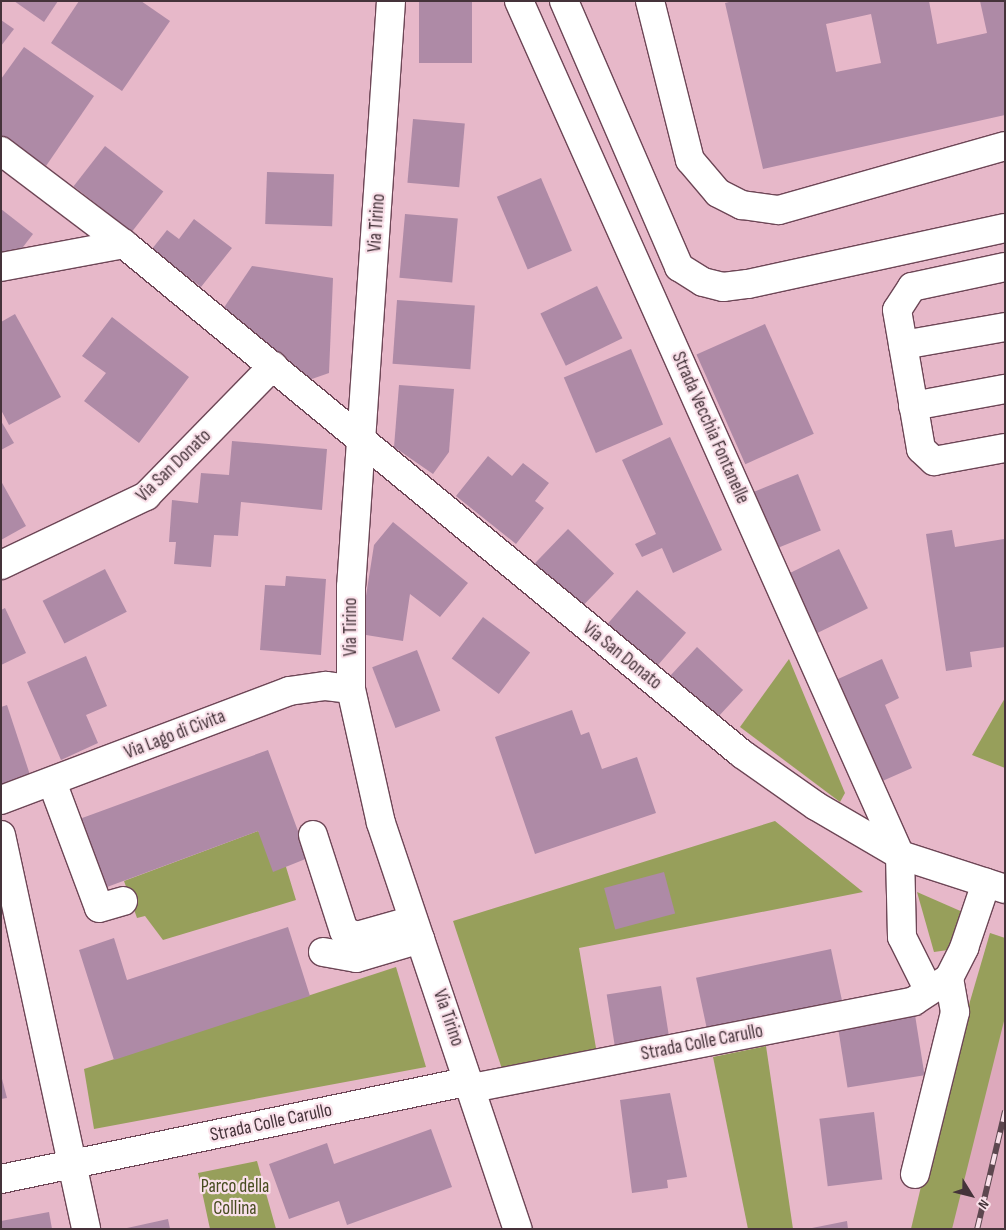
<!DOCTYPE html>
<html>
<head>
<meta charset="utf-8">
<style>
	body { margin:0 }
	#map { position:relative; width:1006px; height:1230px; overflow:hidden; background:#e7b8c9; font-family:"Sofia Sans Condensed",sans-serif }
	div>[style] { position:absolute }
	[style*='--x'] { left:calc(var(--x)*1px); top:calc(var(--y)*1px); width:calc(var(--w)*1px); rotate:calc(var(--a)*1deg) }
	.built>* { inset:0; background:#dda9bc }
	.green>* { inset:0; background:#979f5b }
	.building>* { inset:0; background:#ae8aa6; transform-origin:0 0 }
	.roads { filter:drop-shadow(1px 0 #6d4656) drop-shadow(-1px 0 #6d4656) drop-shadow(0 1px #6d4656) drop-shadow(0 -1px #6d4656) }
	.minor>* { height:28px; margin:-14px; padding:0 14px; transform-origin:14px; border-radius:14px; background:#fff }
	.rail>* { height:5.5px; margin-top:-2.75px; transform-origin:0; background:repeating-linear-gradient(90deg,#f9e0e9 0 11px,#5d474f 0 22px); box-sizing:border-box; border-block:1px solid #5d474f }
	span { translate:-50% -50%; white-space:nowrap; text-align:center; line-height:1.15; -webkit-text-stroke:4.5px #f9e0e9; paint-order:stroke }
	.street-label { font-size:19px; color:#45333a }
	.park-label { font-size:19px; color:#474c1f }
	.frame { position:absolute; inset:0; border:2px solid #45333a; pointer-events:none }
	.north { position:absolute; left:946px; top:1170px; width:50px; height:50px; -webkit-text-stroke:4px #f9e0e9; paint-order:stroke; rotate:126deg; font-size:14px; font-weight:700; line-height:20px; text-align:center; color:#45333a }
	.north::after { content:''; display:block; margin:auto; width:18px; height:22px; background:#45333a; clip-path:polygon(50% 0,100% 100%,50% 72%,0 100%) }
</style>
</head>
<body>
<div id="map">
	<div class="built">
		<div style="clip-path:polygon(990px 933px,1005px 938px,1005px 1229px,911px 1229px)"></div>
	</div>
	<div class="green">
		<div style="clip-path:polygon(789px 659px,845px 793px,840px 802px,740px 727px)"></div>
		<div style="clip-path:polygon(1005px 698px,1005px 768px,972px 755px)"></div>
		<div style="clip-path:polygon(775px 821px,863px 892px,579px 948px,597px 1054px,503px 1072px,453px 921px)"></div>
		<div style="clip-path:polygon(258px 831px,286px 867px,296px 900px,163px 940px,145px 916px,137px 918px,124px 881px)"></div>
		<div style="clip-path:polygon(917px 892px,965px 913px,957px 943px,948px 950px,934px 952px)"></div>
		<div style="clip-path:polygon(990px 933px,1005px 938px,1005px 1017px,952px 1229px,911px 1229px,942px 1097px)"></div>
		<div style="clip-path:polygon(396px 967px,426px 1067px,94px 1129px,84px 1069px)"></div>
		<div style="clip-path:polygon(766px 1046px,793px 1229px,748px 1229px,713px 1057px)"></div>
		<div style="clip-path:polygon(257px 1161px,276px 1229px,210px 1229px,198px 1173px)"></div>
	</div>
	<div class="building">
		<div style="clip-path:polygon(14px 1px,58px 1px,44px 22px)"></div>
		<div style="clip-path:polygon(79px 1px,141px 1px,170px 21px,122px 91px,51px 43px)"></div>
		<div style="left:419px;top:1px;width:53px;height:62px"></div>
		<div style="clip-path:polygon(evenodd,733px 1px,929px 1px,937px 44px,987px 33px,980px 1px,1005px 1px,1005px 115px,763px 169px,725px 3px,733px 1px,871px 14px,881px 63px,836px 72px,826px 24px,871px 14px)"></div>
		<div style="clip-path:polygon(1px 20px,14px 29px,1px 46px)"></div>
		<div style="clip-path:polygon(24px 47px,94px 96px,46px 166px,1px 135px,1px 79px)"></div>
		<div style="left:413px;top:119px;width:52px;height:64px;rotate:5deg"></div>
		<div style="left:105px;top:146px;width:74px;height:51px;rotate:38deg"></div>
		<div style="left:267px;top:172px;width:67px;height:52px;rotate:2deg"></div>
		<div style="left:541px;top:178px;width:79px;height:48px;rotate:67deg"></div>
		<div style="clip-path:polygon(1px 209px,33px 234px,13px 260px,1px 262px)"></div>
		<div style="left:405px;top:214px;width:53px;height:64px;rotate:5deg"></div>
		<div style="clip-path:polygon(194px 219px,232px 248px,201px 287px,152px 249px,167px 230px,179px 239px)"></div>
		<div style="clip-path:polygon(252px 266px,333px 278px,329px 373px,309px 380px,221px 312px)"></div>
		<div style="left:597px;top:286px;width:58px;height:63px;rotate:64deg"></div>
		<div style="left:397px;top:300px;width:78px;height:64px;rotate:4deg"></div>
		<div style="clip-path:polygon(15px 314px,61px 397px,9px 425px,1px 410px,1px 322px)"></div>
		<div style="clip-path:polygon(112px 317px,189px 377px,139px 443px,84px 401px,106px 373px,82px 356px)"></div>
		<div style="left:765px;top:324px;width:120px;height:75px;rotate:66deg"></div>
		<div style="left:631px;top:349px;width:82px;height:73px;rotate:67deg"></div>
		<div style="clip-path:polygon(399px 385px,454px 389px,449px 452px,433px 474px,394px 447px)"></div>
		<div style="clip-path:polygon(1px 421px,14px 443px,1px 450px)"></div>
		<div style="clip-path:polygon(670px 437px,722px 550px,673px 573px,662px 548px,642px 557px,635px 544px,656px 534px,622px 460px)"></div>
		<div style="clip-path:polygon(232px 441px,327px 449px,322px 510px,241px 502px,238px 536px,214px 535px,211px 567px,174px 564px,176px 542px,169px 542px,172px 500px,198px 503px,201px 473px,229px 475px)"></div>
		<div style="clip-path:polygon(488px 456px,512px 476px,523px 463px,549px 483px,535px 501px,544px 508px,516px 544px,456px 496px)"></div>
		<div style="left:798px;top:474px;width:61px;height:48px;rotate:68deg"></div>
		<div style="clip-path:polygon(1px 481px,26px 526px,1px 540px)"></div>
		<div style="clip-path:polygon(393px 522px,468px 583px,440px 617px,410px 594px,403px 641px,360px 634px,374px 545px)"></div>
		<div style="left:568px;top:529px;width:64px;height:48px;rotate:44deg"></div>
		<div style="clip-path:polygon(952px 530px,955px 547px,1004px 539px,1005px 647px,970px 652px,972px 667px,946px 671px,926px 534px)"></div>
		<div style="left:839px;top:549px;width:66px;height:58px;rotate:64deg"></div>
		<div style="left:105px;top:569px;width:48px;height:70px;rotate:63deg"></div>
		<div style="clip-path:polygon(286px 576px,326px 579px,321px 655px,260px 650px,265px 585px,285px 586px)"></div>
		<div style="left:637px;top:590px;width:65px;height:50px;rotate:41deg"></div>
		<div style="clip-path:polygon(5px 608px,26px 653px,1px 665px,1px 610px)"></div>
		<div style="left:483px;top:617px;width:59px;height:52px;rotate:37deg"></div>
		<div style="left:697px;top:647px;width:63px;height:45px;rotate:43deg"></div>
		<div style="left:417px;top:650px;width:65px;height:48px;rotate:69deg"></div>
		<div style="clip-path:polygon(86px 656px,107px 706px,86px 715px,98px 743px,61px 760px,27px 682px)"></div>
		<div style="clip-path:polygon(882px 659px,899px 698px,885px 705px,912px 768px,871px 786px,827px 684px)"></div>
		<div style="clip-path:polygon(7px 705px,32px 781px,1px 791px,1px 707px)"></div>
		<div style="clip-path:polygon(572px 710px,581px 735px,589px 732px,602px 769px,637px 757px,656px 813px,535px 854px,495px 737px)"></div>
		<div style="clip-path:polygon(268px 750px,308px 858px,273px 872px,258px 831px,99px 890px,74px 821px)"></div>
		<div style="left:664px;top:872px;width:43px;height:62px;rotate:75deg"></div>
		<div style="clip-path:polygon(288px 927px,310px 996px,114px 1060px,79px 950px,114px 938px,127px 980px)"></div>
		<div style="left:831px;top:949px;width:63px;height:138px;rotate:78deg"></div>
		<div style="left:661px;top:986px;width:58px;height:55px;rotate:81deg"></div>
		<div style="left:915px;top:1015px;width:61px;height:78px;rotate:81deg"></div>
		<div style="clip-path:polygon(1px 1075px,7px 1098px,1px 1099px)"></div>
		<div style="clip-path:polygon(670px 1093px,687px 1177px,667px 1180px,668px 1188px,632px 1193px,620px 1100px)"></div>
		<div style="left:874px;top:1112px;width:68px;height:55px;rotate:83deg"></div>
		<div style="clip-path:polygon(431px 1129px,452px 1187px,347px 1225px,339px 1201px,289px 1219px,269px 1164px,327px 1143px,334px 1164px)"></div>
		<div style="clip-path:polygon(49px 1212px,52px 1229px,1px 1229px,1px 1221px)"></div>
		<div style="clip-path:polygon(168px 1219px,170px 1229px,127px 1229px,127px 1228px)"></div>
		<div style="clip-path:polygon(847px 1221px,848px 1229px,812px 1229px,812px 1228px)"></div>
	</div>
	<div class="roads">
		<div class="minor">
			<div style="--x:391;--y:1;--w:587;--a:93.9"></div>
			<div style="--x:351;--y:587;--w:102;--a:90"></div>
			<div style="--x:351;--y:689;--w:137;--a:77.4"></div>
			<div style="--x:381;--y:823;--w:428;--a:71.4"></div>
			<div style="--x:519;--y:1;--w:935;--a:65.96"></div>
			<div style="--x:900;--y:855;--w:82;--a:88.6"></div>
			<div style="--x:902;--y:937;--w:60;--a:63.4"></div>
			<div style="--x:564;--y:1;--w:290;--a:66.6"></div>
			<div style="--x:679;--y:267;--w:28;--a:32"></div>
			<div style="--x:703;--y:282;--w:21;--a:14"></div>
			<div style="--x:723;--y:287;--w:25;--a:-7"></div>
			<div style="--x:748;--y:284;--w:263;--a:-12.3"></div>
			<div style="--x:650;--y:1;--w:164;--a:75.9"></div>
			<div style="--x:690;--y:160;--w:43;--a:49.7"></div>
			<div style="--x:718;--y:193;--w:27;--a:27"></div>
			<div style="--x:742;--y:205;--w:37;--a:8"></div>
			<div style="--x:779;--y:210;--w:235;--a:-15.8"></div>
			<div style="--x:1;--y:151;--w:154;--a:37.1"></div>
			<div style="--x:124;--y:244;--w:801;--a:39.53"></div>
			<div style="--x:742;--y:754;--w:90;--a:35.1"></div>
			<div style="--x:816;--y:806;--w:97;--a:30.3"></div>
			<div style="--x:900;--y:855;--w:110;--a:17.9"></div>
			<div style="--x:1;--y:267;--w:125;--a:-10.6"></div>
			<div style="--x:1005;--y:267;--w:95;--a:167.9"></div>
			<div style="--x:912;--y:287;--w:27;--a:123"></div>
			<div style="--x:897;--y:310;--w:141;--a:80.2"></div>
			<div style="--x:921;--y:449;--w:18;--a:43"></div>
			<div style="--x:934;--y:461;--w:72;--a:-10.4"></div>
			<div style="--x:903;--y:345;--w:104;--a:-10"></div>
			<div style="--x:913;--y:406;--w:94;--a:-10.5"></div>
			<div style="--x:1;--y:565;--w:161;--a:-25.4"></div>
			<div style="--x:146;--y:496;--w:182;--a:-45.7"></div>
			<div style="--x:52;--y:782;--w:134;--a:69.5"></div>
			<div style="--x:99;--y:908;--w:25;--a:-16"></div>
			<div style="--x:1;--y:800;--w:308;--a:-20.7"></div>
			<div style="--x:289;--y:691;--w:37;--a:-8"></div>
			<div style="--x:326;--y:686;--w:25;--a:7"></div>
			<div style="--x:1;--y:835;--w:403;--a:77.8"></div>
			<div style="--x:313;--y:835;--w:101;--a:72.1"></div>
			<div style="--x:344;--y:931;--w:14;--a:21"></div>
			<div style="--x:357;--y:936;--w:58;--a:-15.9"></div>
			<div style="--x:323;--y:952;--w:34;--a:10"></div>
			<div style="--x:356;--y:958;--w:67;--a:-16.5"></div>
			<div style="--x:472;--y:1088;--w:450;--a:-11.1"></div>
			<div style="--x:914;--y:1001;--w:42;--a:-33.3"></div>
			<div style="--x:949;--y:978;--w:34;--a:-63"></div>
			<div style="--x:964;--y:948;--w:69;--a:-71.3"></div>
			<div style="--x:915;--y:1174;--w:167;--a:-76.1"></div>
			<div style="--x:955;--y:1012;--w:35;--a:-100"></div>
			<div style="--x:1;--y:1179;--w:478;--a:-11.8"></div>
		</div>
	</div>
	<div class="rail">
		<div style="--x:977;--y:1229;--w:121;--a:-76.7"></div>
	</div>
	<div class="street-label">
		<span style="left:377px;top:223px;rotate:-86deg">Via Tirino</span>
		<span style="left:710px;top:428px;rotate:66deg">Strada Vecchia Fontanelle</span>
		<span style="left:174px;top:466px;rotate:-44deg">Via San Donato</span>
		<span style="left:351px;top:627px;rotate:-90deg">Via Tirino</span>
		<span style="left:622px;top:656px;rotate:39deg">Via San Donato</span>
		<span style="left:175px;top:735px;rotate:-21deg">Via Lago di Civita</span>
		<span style="left:448px;top:1018px;rotate:71deg">Via Tirino</span>
		<span style="left:702px;top:1043px;rotate:-11deg">Strada Colle Carullo</span>
		<span style="left:271px;top:1123px;rotate:-12deg">Strada Colle Carullo</span>
	</div>
	<div class="park-label">
		<span style="left:235px;top:1198px">Parco della<br>Collina</span>
	</div>
	<div class="frame"></div>
	<div class="north">N</div>
</div>
</body>
</html>
